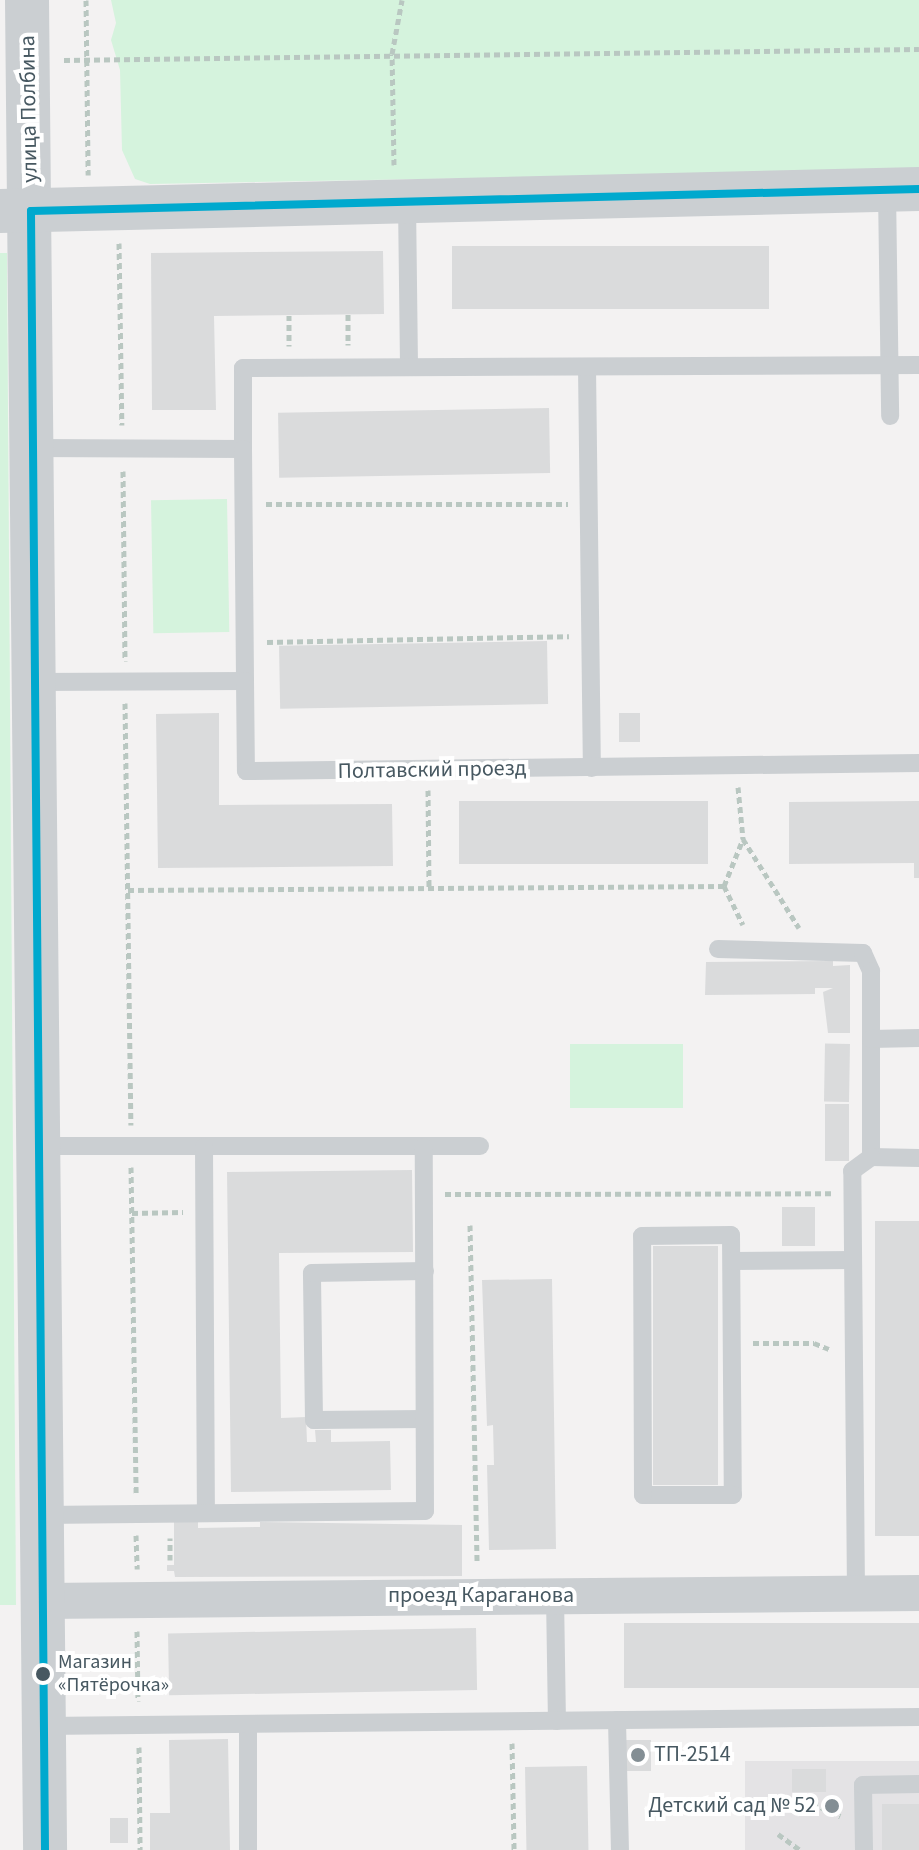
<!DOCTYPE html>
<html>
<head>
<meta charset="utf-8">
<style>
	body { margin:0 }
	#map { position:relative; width:919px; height:1850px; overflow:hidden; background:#f3f2f2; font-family:"Source Sans 3",sans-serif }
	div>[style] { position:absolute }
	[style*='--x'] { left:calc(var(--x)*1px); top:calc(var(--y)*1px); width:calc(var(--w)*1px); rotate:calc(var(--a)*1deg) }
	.education>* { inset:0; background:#e4e3e5; transform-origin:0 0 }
	.green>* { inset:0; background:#d5f3dd; transform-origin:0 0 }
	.building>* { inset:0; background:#dadbdc; transform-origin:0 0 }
	.path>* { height:5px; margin-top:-2.5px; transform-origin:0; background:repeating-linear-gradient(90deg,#b9c7c1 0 6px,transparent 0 10px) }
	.service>* { height:18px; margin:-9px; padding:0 9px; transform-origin:9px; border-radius:9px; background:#cbcfd2 }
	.minor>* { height:36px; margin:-18px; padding:0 18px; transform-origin:18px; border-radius:18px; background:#cbcfd2 }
	.tertiary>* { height:44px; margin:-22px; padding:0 22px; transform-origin:22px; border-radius:22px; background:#cbcfd2 }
	.bus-1>* { height:8px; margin:-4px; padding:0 4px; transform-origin:4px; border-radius:4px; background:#00a9ce }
	.dots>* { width:22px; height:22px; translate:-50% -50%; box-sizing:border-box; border:4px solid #fff; border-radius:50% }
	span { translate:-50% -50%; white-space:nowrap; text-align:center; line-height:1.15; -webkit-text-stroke:8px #fff; paint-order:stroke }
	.bus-label { font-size:20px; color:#475861 }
	.left { translate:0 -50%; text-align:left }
	.street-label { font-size:22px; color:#475861 }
	.poi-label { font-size:22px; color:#475861 }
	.right { translate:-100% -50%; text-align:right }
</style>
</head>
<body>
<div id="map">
	<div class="education">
		<div style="left:919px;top:1761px;width:89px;height:174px;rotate:90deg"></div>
	</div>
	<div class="green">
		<div style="clip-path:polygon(111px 0,919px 0,919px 170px,150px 184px,135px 179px,122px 150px,120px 70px,111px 40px,116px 23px)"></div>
		<div style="clip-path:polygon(0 253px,7px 253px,16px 1605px,0 1605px)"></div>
		<div style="left:227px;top:499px;width:133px;height:76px;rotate:89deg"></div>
		<div style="left:570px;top:1044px;width:113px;height:64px"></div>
	</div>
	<div class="building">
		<div style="left:769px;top:246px;width:63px;height:317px;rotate:90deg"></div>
		<div style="clip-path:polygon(383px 251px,384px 314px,214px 316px,216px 410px,152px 410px,151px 253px)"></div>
		<div style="left:549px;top:408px;width:65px;height:271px;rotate:89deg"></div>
		<div style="left:547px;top:641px;width:63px;height:268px;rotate:89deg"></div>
		<div style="clip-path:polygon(219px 713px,219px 805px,392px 804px,393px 866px,158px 868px,156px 714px)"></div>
		<div style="left:619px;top:713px;width:21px;height:29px"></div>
		<div style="left:708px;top:801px;width:63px;height:249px;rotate:90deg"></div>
		<div style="clip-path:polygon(919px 801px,919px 878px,914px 878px,914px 863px,789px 864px,789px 802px)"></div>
		<div style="clip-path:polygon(833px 961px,833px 966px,850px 965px,850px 1033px,828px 1033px,823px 992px,833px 988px,815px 988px,815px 994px,705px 995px,706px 962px)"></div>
		<div style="left:850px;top:1044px;width:58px;height:25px;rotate:91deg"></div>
		<div style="left:825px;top:1104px;width:24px;height:57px"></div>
		<div style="clip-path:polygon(412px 1170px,413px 1252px,279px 1253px,281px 1418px,306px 1417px,307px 1442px,316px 1442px,315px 1430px,331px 1430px,331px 1442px,390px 1441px,391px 1490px,231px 1492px,227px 1172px)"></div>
		<div style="left:782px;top:1207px;width:33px;height:39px"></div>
		<div style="left:875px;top:1221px;width:44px;height:315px"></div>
		<div style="left:718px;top:1246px;width:239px;height:65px;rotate:90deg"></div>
		<div style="clip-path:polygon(552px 1279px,556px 1549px,489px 1550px,487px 1465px,494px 1465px,493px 1425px,487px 1426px,482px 1280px)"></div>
		<div style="clip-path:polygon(174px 1517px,198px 1517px,198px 1528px,260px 1527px,260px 1522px,462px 1525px,462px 1576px,175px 1577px,174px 1571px,167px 1571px,167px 1565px,174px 1565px)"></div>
		<div style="left:919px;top:1623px;width:65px;height:295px;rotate:90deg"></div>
		<div style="left:476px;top:1628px;width:62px;height:308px;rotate:89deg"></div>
		<div style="clip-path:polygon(228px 1739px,230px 1850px,150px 1850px,150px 1813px,170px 1813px,169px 1740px)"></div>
		<div style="left:626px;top:1740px;width:25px;height:31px"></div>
		<div style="left:587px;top:1766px;width:84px;height:62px;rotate:89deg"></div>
		<div style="left:792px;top:1769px;width:34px;height:23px"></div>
		<div style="left:882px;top:1804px;width:37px;height:46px"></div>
		<div style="left:110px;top:1818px;width:18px;height:25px"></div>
	</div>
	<div class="path">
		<div style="--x:86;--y:0;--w:175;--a:89.3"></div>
		<div style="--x:64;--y:60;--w:855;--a:-0.74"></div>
		<div style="--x:394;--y:165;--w:111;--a:-91"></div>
		<div style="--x:392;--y:54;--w:55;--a:-79.5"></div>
		<div style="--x:119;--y:243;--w:182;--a:89.1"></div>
		<div style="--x:348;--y:314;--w:31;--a:90"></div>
		<div style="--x:289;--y:315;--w:31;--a:90"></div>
		<div style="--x:123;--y:471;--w:190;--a:89.4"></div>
		<div style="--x:266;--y:504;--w:302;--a:0"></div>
		<div style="--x:267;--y:642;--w:302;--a:-1.1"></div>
		<div style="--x:125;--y:703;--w:422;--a:89.2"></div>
		<div style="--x:738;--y:787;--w:52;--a:84.5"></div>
		<div style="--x:743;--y:839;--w:105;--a:57.8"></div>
		<div style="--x:428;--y:790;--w:99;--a:89.4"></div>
		<div style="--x:724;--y:886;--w:43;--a:64"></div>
		<div style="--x:128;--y:890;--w:596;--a:-0.38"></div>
		<div style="--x:724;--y:886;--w:51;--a:-68"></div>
		<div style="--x:131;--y:1167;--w:326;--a:89.1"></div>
		<div style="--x:445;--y:1194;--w:386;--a:-0.1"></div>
		<div style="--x:132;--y:1213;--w:51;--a:-1.1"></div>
		<div style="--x:470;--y:1225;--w:339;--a:88.8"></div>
		<div style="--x:753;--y:1343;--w:61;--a:0"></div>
		<div style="--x:814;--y:1343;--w:16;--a:22"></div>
		<div style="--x:136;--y:1535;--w:34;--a:88"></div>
		<div style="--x:170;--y:1560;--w:22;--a:-90"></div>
		<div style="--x:137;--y:1631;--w:70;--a:89.2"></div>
		<div style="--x:512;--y:1743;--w:107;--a:88.9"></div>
		<div style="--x:139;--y:1747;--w:103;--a:89.4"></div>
		<div style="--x:803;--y:1799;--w:41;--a:24.7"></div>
		<div style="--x:778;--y:1834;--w:27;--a:36"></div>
	</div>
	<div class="service">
		<div style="--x:887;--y:190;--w:226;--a:89.2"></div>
		<div style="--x:407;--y:202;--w:165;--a:89.3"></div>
		<div style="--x:587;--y:367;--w:401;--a:89.3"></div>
		<div style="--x:34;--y:448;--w:209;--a:0.3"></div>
		<div style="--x:243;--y:449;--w:81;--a:-90"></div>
		<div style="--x:243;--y:368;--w:676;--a:-0.25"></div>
		<div style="--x:243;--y:449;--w:232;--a:89.5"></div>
		<div style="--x:36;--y:682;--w:209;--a:-0.3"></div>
		<div style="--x:245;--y:681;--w:90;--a:89.4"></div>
		<div style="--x:246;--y:771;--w:673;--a:-0.68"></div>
		<div style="--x:718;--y:949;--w:145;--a:1.6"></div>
		<div style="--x:863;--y:953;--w:20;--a:66"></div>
		<div style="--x:871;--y:971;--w:186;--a:90"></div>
		<div style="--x:871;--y:1157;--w:48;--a:1.2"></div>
		<div style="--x:871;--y:1039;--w:48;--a:-1.2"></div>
		<div style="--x:41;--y:1146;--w:439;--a:0"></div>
		<div style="--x:204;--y:1147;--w:365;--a:89.7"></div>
		<div style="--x:731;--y:1235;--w:260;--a:89.6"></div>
		<div style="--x:733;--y:1495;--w:90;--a:180"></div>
		<div style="--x:643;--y:1495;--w:259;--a:-90.2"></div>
		<div style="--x:642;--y:1236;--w:89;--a:-0.6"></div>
		<div style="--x:732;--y:1261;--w:121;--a:-0.5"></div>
		<div style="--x:424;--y:1419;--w:110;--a:179.5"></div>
		<div style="--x:314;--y:1420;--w:147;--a:-90.8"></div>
		<div style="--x:312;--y:1273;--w:113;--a:-1"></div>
		<div style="--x:43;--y:1515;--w:382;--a:-0.6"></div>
		<div style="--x:425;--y:1511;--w:364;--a:-90.2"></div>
		<div style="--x:856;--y:1593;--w:422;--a:-90.5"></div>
		<div style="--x:852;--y:1171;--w:24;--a:-36"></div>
		<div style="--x:555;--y:1596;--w:125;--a:89.1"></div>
		<div style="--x:617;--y:1720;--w:130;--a:88.7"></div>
		<div style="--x:248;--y:1724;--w:126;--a:90"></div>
		<div style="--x:44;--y:1726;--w:875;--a:-0.59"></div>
		<div style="--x:864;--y:1850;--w:65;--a:-90.9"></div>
		<div style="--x:863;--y:1785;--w:56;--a:-1"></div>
	</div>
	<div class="minor">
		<div style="--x:43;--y:1601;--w:876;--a:-0.52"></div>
	</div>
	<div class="tertiary">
		<div style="--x:27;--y:0;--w:1850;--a:89.44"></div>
		<div style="--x:0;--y:211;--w:919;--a:-1.37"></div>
	</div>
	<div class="bus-1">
		<div style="--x:45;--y:1850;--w:1639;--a:-90.49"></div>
		<div style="--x:31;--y:211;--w:888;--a:-1.42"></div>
	</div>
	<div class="dots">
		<div style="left:43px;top:1674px;background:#475861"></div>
		<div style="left:638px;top:1755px;background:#838e94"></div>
		<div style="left:832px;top:1806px;background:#838e94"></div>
	</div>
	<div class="bus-label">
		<span class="left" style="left:58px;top:1674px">Магазин<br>«Пятёрочка»</span>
	</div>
	<div class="street-label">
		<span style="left:29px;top:109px;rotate:-91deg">улица Полбина</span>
		<span style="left:432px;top:770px;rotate:-1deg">Полтавский проезд</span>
		<span style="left:481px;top:1596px">проезд Караганова</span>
	</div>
	<div class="poi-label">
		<span class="left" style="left:654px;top:1755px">ТП-2514</span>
		<span class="right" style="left:816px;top:1806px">Детский сад № 52</span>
	</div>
</div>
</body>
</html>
